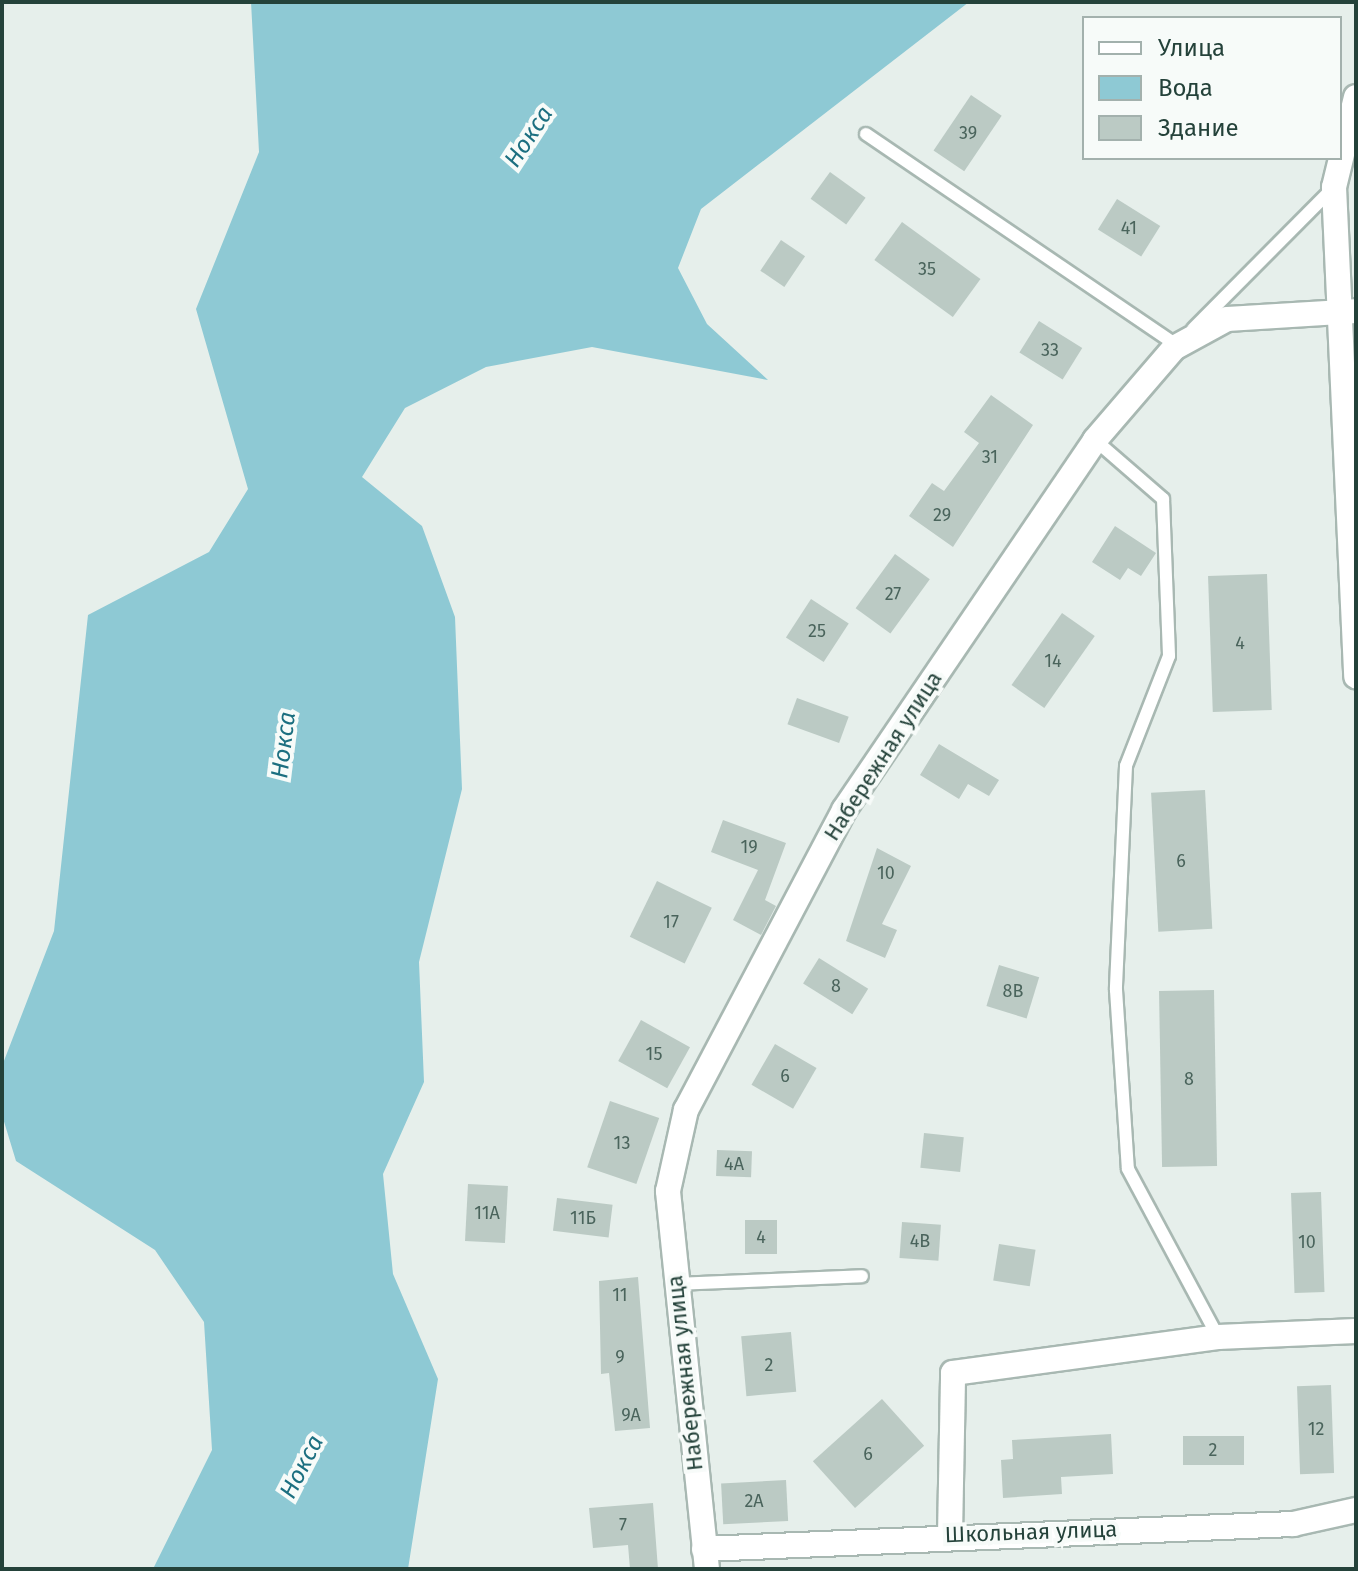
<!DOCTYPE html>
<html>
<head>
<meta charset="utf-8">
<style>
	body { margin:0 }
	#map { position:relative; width:1358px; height:1571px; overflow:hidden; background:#e6efeb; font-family:"Fira Sans",sans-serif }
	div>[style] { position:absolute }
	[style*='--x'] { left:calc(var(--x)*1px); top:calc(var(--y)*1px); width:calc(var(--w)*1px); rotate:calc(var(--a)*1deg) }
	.water>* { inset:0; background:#8ec9d4 }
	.building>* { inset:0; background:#bbcac4; transform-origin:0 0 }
	.roads { filter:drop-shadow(2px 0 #a8b8b2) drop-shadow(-2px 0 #a8b8b2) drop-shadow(0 2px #a8b8b2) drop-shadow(0 -2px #a8b8b2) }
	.service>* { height:12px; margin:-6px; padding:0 6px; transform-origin:6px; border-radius:6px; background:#fff }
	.minor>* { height:24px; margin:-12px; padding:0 12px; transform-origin:12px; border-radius:12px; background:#fff }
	span { translate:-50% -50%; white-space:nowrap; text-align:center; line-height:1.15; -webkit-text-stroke:8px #f7fbf9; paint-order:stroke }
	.number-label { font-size:18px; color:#4a645c }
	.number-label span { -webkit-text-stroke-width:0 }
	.street-label { font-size:22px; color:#24423a }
	.water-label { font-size:24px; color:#1c6f80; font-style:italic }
	.frame { position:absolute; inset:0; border:4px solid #24423a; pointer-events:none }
	.legend { position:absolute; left:1082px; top:16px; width:260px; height:144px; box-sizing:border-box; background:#f7fbf9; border:2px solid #a3b1ad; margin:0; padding:10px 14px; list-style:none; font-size:24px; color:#24423a }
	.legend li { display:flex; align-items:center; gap:16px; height:40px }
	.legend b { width:40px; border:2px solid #a3b1ad }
</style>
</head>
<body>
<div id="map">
	<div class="water">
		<div style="clip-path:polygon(251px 2px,969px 2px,701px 209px,678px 268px,707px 324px,768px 380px,592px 347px,486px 367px,405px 408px,362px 477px,422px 526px,455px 617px,462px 789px,419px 962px,424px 1082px,383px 1174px,393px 1274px,438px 1379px,408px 1569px,153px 1569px,212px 1450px,204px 1322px,155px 1250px,16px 1161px,2px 1115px,2px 1066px,54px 931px,88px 615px,209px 552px,248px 489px,196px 309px,259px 152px)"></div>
	</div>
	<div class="building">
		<div style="left:971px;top:95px;width:37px;height:67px;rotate:34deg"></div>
		<div style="left:830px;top:172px;width:44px;height:33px;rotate:36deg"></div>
		<div style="left:1117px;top:199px;width:51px;height:36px;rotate:32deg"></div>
		<div style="left:902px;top:222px;width:97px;height:47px;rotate:36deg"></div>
		<div style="left:781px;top:240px;width:29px;height:37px;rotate:34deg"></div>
		<div style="left:1039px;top:321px;width:51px;height:37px;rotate:32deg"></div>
		<div style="clip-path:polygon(991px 395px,1033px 425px,953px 547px,909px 516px,932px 483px,944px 491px,979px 443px,964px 432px)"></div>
		<div style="clip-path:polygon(1115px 526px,1156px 553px,1141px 576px,1128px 568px,1120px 580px,1092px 562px)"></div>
		<div style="left:895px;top:554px;width:43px;height:67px;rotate:36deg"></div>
		<div style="left:1267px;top:574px;width:136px;height:59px;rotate:88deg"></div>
		<div style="left:811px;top:599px;width:45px;height:46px;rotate:33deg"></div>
		<div style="left:1062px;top:613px;width:40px;height:88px;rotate:35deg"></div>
		<div style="left:797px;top:698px;width:55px;height:28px;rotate:20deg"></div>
		<div style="clip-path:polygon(939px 744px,999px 780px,989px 796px,968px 784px,959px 799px,920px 775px)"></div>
		<div style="left:1205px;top:790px;width:139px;height:54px;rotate:87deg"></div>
		<div style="clip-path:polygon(723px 820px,786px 843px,765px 900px,776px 906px,761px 935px,733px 920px,758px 870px,711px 852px)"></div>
		<div style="clip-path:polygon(877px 848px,911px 866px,882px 924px,897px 930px,885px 958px,846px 941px)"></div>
		<div style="left:657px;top:881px;width:61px;height:62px;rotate:26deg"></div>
		<div style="left:819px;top:958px;width:58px;height:30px;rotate:32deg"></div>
		<div style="left:999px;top:965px;width:42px;height:43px;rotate:17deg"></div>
		<div style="left:1214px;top:990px;width:176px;height:55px;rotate:89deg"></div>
		<div style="left:641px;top:1020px;width:56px;height:47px;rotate:29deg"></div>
		<div style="left:775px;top:1044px;width:48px;height:47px;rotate:30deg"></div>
		<div style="left:610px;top:1101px;width:52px;height:70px;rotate:19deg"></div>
		<div style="left:924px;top:1133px;width:40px;height:35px;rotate:6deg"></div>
		<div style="left:717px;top:1150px;width:35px;height:26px;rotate:2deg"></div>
		<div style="left:468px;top:1184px;width:40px;height:57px;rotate:3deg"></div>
		<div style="left:1321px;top:1192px;width:100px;height:30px;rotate:88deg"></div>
		<div style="left:557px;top:1198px;width:56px;height:33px;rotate:7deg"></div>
		<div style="left:745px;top:1220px;width:32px;height:34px"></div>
		<div style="left:902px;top:1222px;width:39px;height:36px;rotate:4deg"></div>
		<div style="left:999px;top:1244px;width:37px;height:37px;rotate:9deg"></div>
		<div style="clip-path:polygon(638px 1277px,650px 1428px,615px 1431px,609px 1373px,601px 1374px,599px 1281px)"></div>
		<div style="left:791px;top:1332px;width:60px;height:50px;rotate:85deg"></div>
		<div style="left:1331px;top:1385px;width:88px;height:34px;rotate:88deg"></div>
		<div style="left:882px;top:1399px;width:63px;height:93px;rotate:48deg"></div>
		<div style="clip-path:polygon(1111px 1434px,1113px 1474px,1061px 1477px,1062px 1494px,1003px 1498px,1001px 1460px,1013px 1459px,1012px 1440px)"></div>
		<div style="left:1183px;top:1436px;width:61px;height:29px"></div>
		<div style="left:786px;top:1480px;width:41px;height:65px;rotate:87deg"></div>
		<div style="clip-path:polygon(653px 1503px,658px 1569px,630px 1569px,628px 1545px,593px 1548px,589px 1508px)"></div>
	</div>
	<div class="roads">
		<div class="service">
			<div style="--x:866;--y:134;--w:376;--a:34.2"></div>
			<div style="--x:1193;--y:329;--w:197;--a:-45.2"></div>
			<div style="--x:1095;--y:440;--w:90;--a:40.9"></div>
			<div style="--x:1163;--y:499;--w:157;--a:87.8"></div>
			<div style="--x:1169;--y:656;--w:118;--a:111.4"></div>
			<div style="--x:1126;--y:766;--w:224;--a:92.6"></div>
			<div style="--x:1116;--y:990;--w:179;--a:86.2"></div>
			<div style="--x:1128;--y:1169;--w:191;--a:61.8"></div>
			<div style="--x:675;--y:1284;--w:187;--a:-2.4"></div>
		</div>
		<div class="minor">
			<div style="--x:1356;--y:97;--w:93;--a:103.7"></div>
			<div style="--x:1334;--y:187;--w:490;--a:87.4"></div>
			<div style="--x:950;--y:1535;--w:162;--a:-88.9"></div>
			<div style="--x:953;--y:1373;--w:267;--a:-7.7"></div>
			<div style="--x:1218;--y:1337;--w:138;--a:-2.5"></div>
			<div style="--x:704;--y:1549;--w:590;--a:-2.43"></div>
			<div style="--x:1293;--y:1524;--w:65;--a:-12.5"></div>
			<div style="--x:707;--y:1569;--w:380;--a:-95.9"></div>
			<div style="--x:668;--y:1191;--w:83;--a:-77.5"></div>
			<div style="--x:686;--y:1110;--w:339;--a:-62.2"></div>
			<div style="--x:844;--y:810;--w:447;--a:-55.8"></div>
			<div style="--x:1095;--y:440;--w:121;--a:-49.3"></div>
			<div style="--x:1174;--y:348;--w:60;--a:-28.7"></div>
			<div style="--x:1227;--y:319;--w:129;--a:-3.5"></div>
		</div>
	</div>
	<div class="number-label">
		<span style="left:968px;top:133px">39</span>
		<span style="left:1129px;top:228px">41</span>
		<span style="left:927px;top:269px">35</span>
		<span style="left:1050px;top:350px">33</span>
		<span style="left:990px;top:457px">31</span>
		<span style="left:942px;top:515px">29</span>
		<span style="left:893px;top:594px">27</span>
		<span style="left:817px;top:631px">25</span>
		<span style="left:1240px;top:643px">4</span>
		<span style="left:1053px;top:661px">14</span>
		<span style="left:749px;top:847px">19</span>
		<span style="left:1181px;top:861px">6</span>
		<span style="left:886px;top:873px">10</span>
		<span style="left:671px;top:922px">17</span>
		<span style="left:836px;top:986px">8</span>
		<span style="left:1013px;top:991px">8В</span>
		<span style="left:654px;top:1054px">15</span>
		<span style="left:785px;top:1076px">6</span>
		<span style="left:1189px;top:1079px">8</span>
		<span style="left:622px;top:1143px">13</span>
		<span style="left:734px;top:1164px">4А</span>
		<span style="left:487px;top:1213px">11А</span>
		<span style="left:583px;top:1218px">11Б</span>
		<span style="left:761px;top:1237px">4</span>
		<span style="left:920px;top:1241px">4В</span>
		<span style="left:1307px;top:1242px">10</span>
		<span style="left:620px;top:1295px">11</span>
		<span style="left:620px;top:1357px">9</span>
		<span style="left:769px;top:1365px">2</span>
		<span style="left:631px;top:1415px">9А</span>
		<span style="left:1316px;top:1429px">12</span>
		<span style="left:1213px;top:1450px">2</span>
		<span style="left:868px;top:1454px">6</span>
		<span style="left:754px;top:1501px">2А</span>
		<span style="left:623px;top:1525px">7</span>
	</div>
	<div class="street-label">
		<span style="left:883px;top:756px;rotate:-57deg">Набережная улица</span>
		<span style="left:685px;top:1373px;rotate:-96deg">Набережная улица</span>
		<span style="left:1031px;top:1532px;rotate:-2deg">Школьная улица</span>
	</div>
	<div class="water-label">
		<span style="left:529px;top:137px;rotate:-57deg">Нокса</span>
		<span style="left:284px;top:745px;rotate:-83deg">Нокса</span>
		<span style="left:302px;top:1467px;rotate:-63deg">Нокса</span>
	</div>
	<div class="frame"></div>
	<ul class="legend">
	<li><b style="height:10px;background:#fff"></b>Улица</li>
	<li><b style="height:22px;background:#8ec9d4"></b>Вода</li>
	<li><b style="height:22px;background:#bbcac4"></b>Здание</li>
	</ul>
</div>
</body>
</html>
